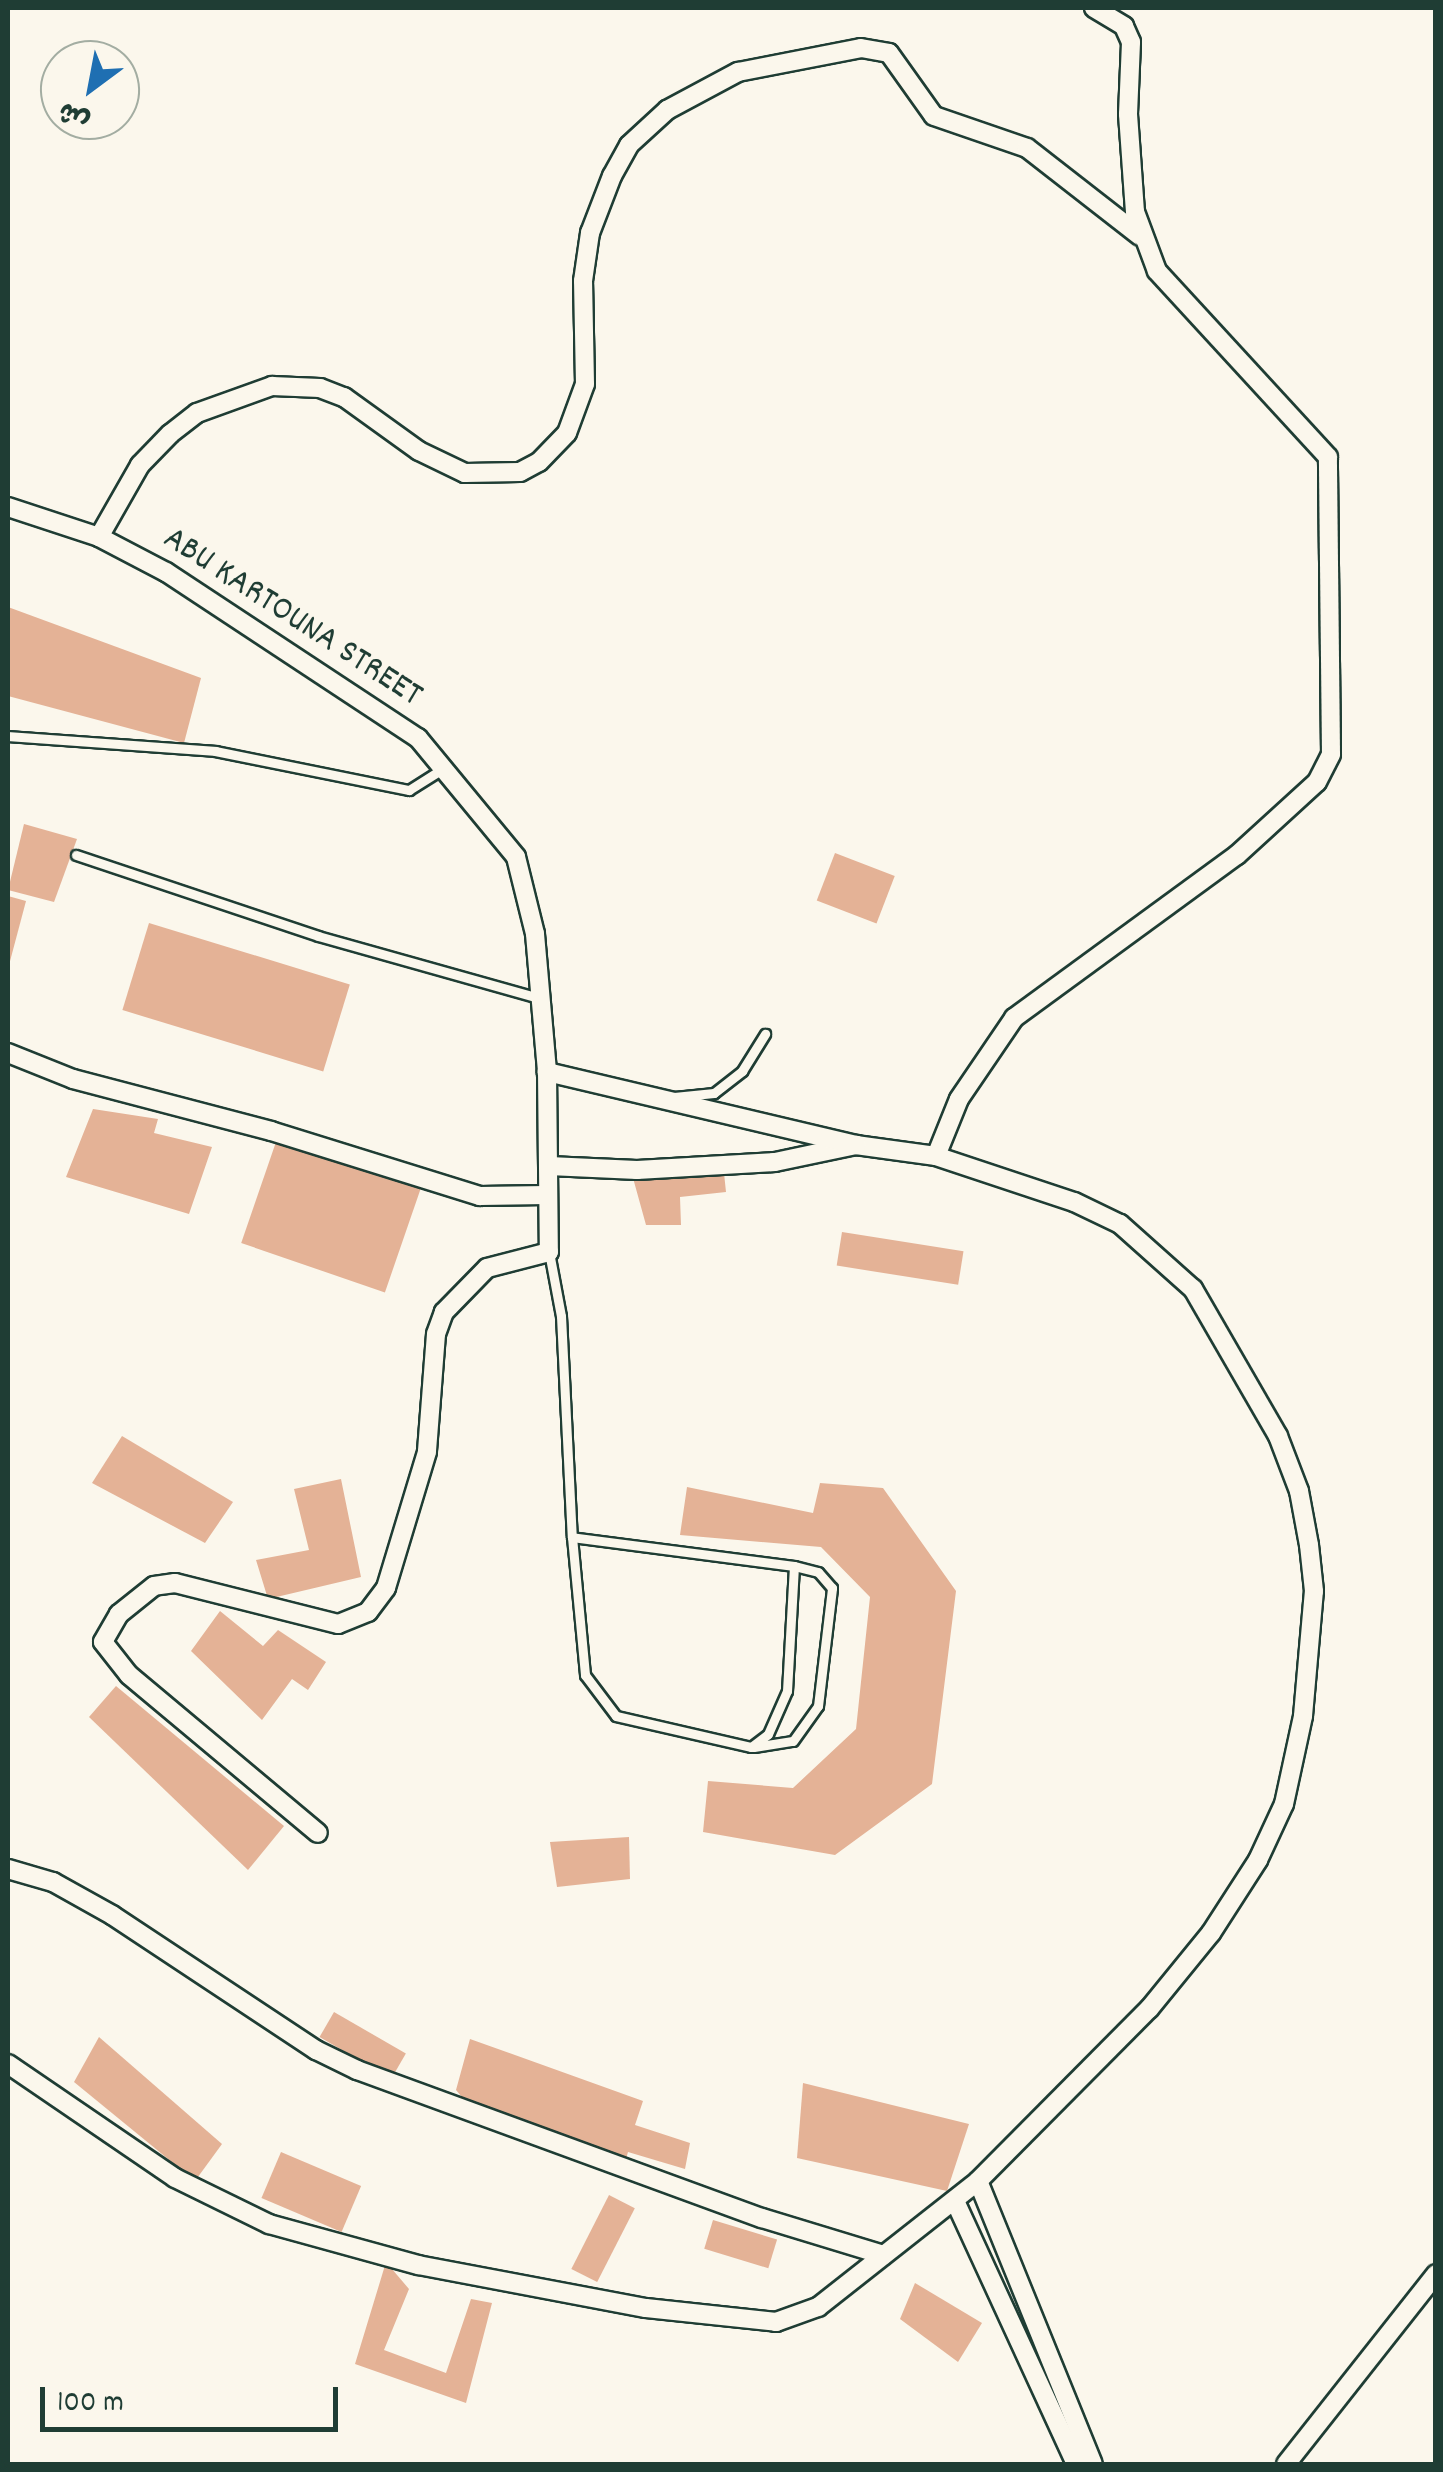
<!DOCTYPE html>
<html>
<head>
<meta charset="utf-8">
<style>
	body { margin:0 }
	#map { position:relative; width:1443px; height:2472px; overflow:hidden; background:#fbf7ec; font-family:Dekko,"Playpen Sans Arabic",sans-serif }
	div>[style] { position:absolute }
	[style*='--x'] { left:calc(var(--x)*1px); top:calc(var(--y)*1px); width:calc(var(--w)*1px); rotate:calc(var(--a)*1deg) }
	.building>* { inset:0; background:#e4b296; transform-origin:0 0 }
	.roads { filter:drop-shadow(2px 0 #1f3d34) drop-shadow(-2px 0 #1f3d34) drop-shadow(0 2px #1f3d34) drop-shadow(0 -2px #1f3d34) }
	.service>* { height:9px; margin:-4.5px; padding:0 4.5px; transform-origin:4.5px; border-radius:4.5px; background:#fbf7ec }
	.minor>* { height:18px; margin:-9px; padding:0 9px; transform-origin:9px; border-radius:9px; background:#fbf7ec }
	span { translate:-50% -50%; white-space:nowrap; text-align:center; line-height:1.15; -webkit-text-stroke:8px #fbf7ec; paint-order:stroke }
	.street-label { font-size:35px; color:#1f3d34 }
	.frame { position:absolute; inset:0; border:10px solid #1f3d34; pointer-events:none }
	.north { position:absolute; left:40px; top:40px; width:100px; height:100px; box-sizing:border-box; background:#fbf7ec; border:2px solid #a3ada2; border-radius:50%; rotate:212deg; font-size:28px; font-weight:700; line-height:40px; text-align:center; color:#1f3d34 }
	.north::after { content:''; display:block; margin:auto; width:35px; height:45px; background:#1f6fb2; clip-path:polygon(50% 0,100% 100%,50% 72%,0 100%) }
	.scale { position:absolute; left:40px; top:2387px; width:298px; height:45px; box-sizing:border-box; border:5px solid #1f3d34; border-top:0; padding-left:12px; font-size:30px; line-height:35px; white-space:nowrap; color:#1f3d34; -webkit-text-stroke:8px #fbf7ec; paint-order:stroke }
</style>
</head>
<body>
<div id="map">
	<div class="building">
		<div style="clip-path:polygon(8px 607px,201px 678px,184px 743px,8px 696px)"></div>
		<div style="clip-path:polygon(24px 824px,77px 839px,54px 902px,8px 890px)"></div>
		<div style="left:835px;top:853px;width:64px;height:51px;rotate:21deg"></div>
		<div style="clip-path:polygon(8px 896px,26px 901px,9px 965px,8px 965px)"></div>
		<div style="left:149px;top:923px;width:210px;height:91px;rotate:17deg"></div>
		<div style="clip-path:polygon(93px 1109px,158px 1119px,154px 1133px,212px 1147px,189px 1214px,66px 1177px)"></div>
		<div style="left:277px;top:1139px;width:152px;height:110px;rotate:19deg"></div>
		<div style="clip-path:polygon(724px 1173px,726px 1192px,680px 1197px,681px 1225px,646px 1225px,633px 1178px)"></div>
		<div style="left:842px;top:1232px;width:123px;height:34px;rotate:9deg"></div>
		<div style="clip-path:polygon(122px 1436px,233px 1502px,205px 1543px,92px 1483px)"></div>
		<div style="clip-path:polygon(341px 1479px,361px 1577px,268px 1599px,256px 1560px,309px 1550px,294px 1489px)"></div>
		<div style="clip-path:polygon(820px 1483px,883px 1488px,956px 1591px,932px 1784px,835px 1855px,703px 1832px,708px 1781px,793px 1788px,856px 1729px,870px 1597px,821px 1547px,680px 1535px,687px 1487px,813px 1513px)"></div>
		<div style="clip-path:polygon(220px 1611px,263px 1646px,278px 1630px,326px 1662px,308px 1690px,292px 1679px,262px 1720px,191px 1651px)"></div>
		<div style="clip-path:polygon(116px 1686px,284px 1826px,248px 1870px,89px 1717px)"></div>
		<div style="clip-path:polygon(629px 1837px,630px 1879px,557px 1887px,550px 1842px)"></div>
		<div style="left:334px;top:2012px;width:83px;height:29px;rotate:30deg"></div>
		<div style="clip-path:polygon(99px 2037px,222px 2144px,195px 2181px,74px 2082px)"></div>
		<div style="clip-path:polygon(470px 2039px,643px 2101px,635px 2125px,690px 2143px,685px 2169px,628px 2152px,626px 2159px,467px 2103px,456px 2090px)"></div>
		<div style="clip-path:polygon(803px 2083px,969px 2124px,947px 2191px,797px 2158px)"></div>
		<div style="left:281px;top:2152px;width:87px;height:50px;rotate:23deg"></div>
		<div style="left:609px;top:2195px;width:29px;height:83px;rotate:27deg"></div>
		<div style="left:713px;top:2220px;width:67px;height:30px;rotate:17deg"></div>
		<div style="clip-path:polygon(386px 2262px,409px 2289px,384px 2350px,446px 2373px,471px 2299px,492px 2303px,466px 2403px,355px 2364px)"></div>
		<div style="clip-path:polygon(915px 2283px,982px 2323px,958px 2362px,900px 2319px)"></div>
	</div>
	<div class="roads">
		<div class="service">
			<div style="--x:8;--y:736;--w:208;--a:4.1"></div>
			<div style="--x:215;--y:751;--w:198;--a:11.4"></div>
			<div style="--x:409;--y:790;--w:41;--a:-32.2"></div>
			<div style="--x:76;--y:855;--w:255;--a:18.5"></div>
			<div style="--x:318;--y:936;--w:229;--a:15.7"></div>
			<div style="--x:674;--y:1097;--w:40;--a:-5.7"></div>
			<div style="--x:714;--y:1093;--w:36;--a:-38"></div>
			<div style="--x:742;--y:1071;--w:44;--a:-58.1"></div>
			<div style="--x:549;--y:1252;--w:65;--a:79.4"></div>
			<div style="--x:561;--y:1316;--w:221;--a:87.2"></div>
			<div style="--x:572;--y:1537;--w:139;--a:84.6"></div>
			<div style="--x:585;--y:1675;--w:51;--a:52.9"></div>
			<div style="--x:616;--y:1716;--w:139;--a:12.9"></div>
			<div style="--x:751;--y:1747;--w:21;--a:-37"></div>
			<div style="--x:768;--y:1734;--w:47;--a:-66.2"></div>
			<div style="--x:787;--y:1691;--w:125;--a:-86.8"></div>
			<div style="--x:794;--y:1566;--w:224;--a:-172.6"></div>
			<div style="--x:754;--y:1747;--w:39;--a:-9"></div>
			<div style="--x:793;--y:1741;--w:43;--a:-54.5"></div>
			<div style="--x:818;--y:1706;--w:119;--a:-83.2"></div>
			<div style="--x:832;--y:1588;--w:21;--a:-131"></div>
			<div style="--x:818;--y:1572;--w:25;--a:-166"></div>
		</div>
		<div class="minor">
			<div style="--x:8;--y:507;--w:96;--a:18.2"></div>
			<div style="--x:99;--y:537;--w:76;--a:27.6"></div>
			<div style="--x:166;--y:572;--w:302;--a:33.4"></div>
			<div style="--x:418;--y:738;--w:154;--a:50.5"></div>
			<div style="--x:516;--y:857;--w:79;--a:76.1"></div>
			<div style="--x:535;--y:934;--w:139;--a:85"></div>
			<div style="--x:547;--y:1072;--w:180;--a:89.4"></div>
			<div style="--x:549;--y:1252;--w:64;--a:165.5"></div>
			<div style="--x:487;--y:1268;--w:62;--a:134.3"></div>
			<div style="--x:444;--y:1312;--w:23;--a:110"></div>
			<div style="--x:436;--y:1334;--w:118;--a:94.4"></div>
			<div style="--x:427;--y:1452;--w:142;--a:106.8"></div>
			<div style="--x:386;--y:1588;--w:30;--a:127"></div>
			<div style="--x:368;--y:1612;--w:32;--a:158"></div>
			<div style="--x:338;--y:1624;--w:168;--a:-165.9"></div>
			<div style="--x:175;--y:1583;--w:21;--a:172"></div>
			<div style="--x:154;--y:1586;--w:45;--a:141.3"></div>
			<div style="--x:119;--y:1614;--w:32;--a:120"></div>
			<div style="--x:103;--y:1642;--w:42;--a:51.8"></div>
			<div style="--x:129;--y:1675;--w:246;--a:39.9"></div>
			<div style="--x:99;--y:537;--w:83;--a:-60.3"></div>
			<div style="--x:140;--y:465;--w:43;--a:-45.9"></div>
			<div style="--x:170;--y:434;--w:34;--a:-38"></div>
			<div style="--x:197;--y:413;--w:80;--a:-19.8"></div>
			<div style="--x:272;--y:386;--w:48;--a:2.4"></div>
			<div style="--x:320;--y:388;--w:26;--a:21"></div>
			<div style="--x:344;--y:397;--w:92;--a:35.8"></div>
			<div style="--x:419;--y:451;--w:51;--a:25.6"></div>
			<div style="--x:465;--y:473;--w:55;--a:-1"></div>
			<div style="--x:520;--y:472;--w:21;--a:-28"></div>
			<div style="--x:539;--y:462;--w:40;--a:-46"></div>
			<div style="--x:567;--y:433;--w:52;--a:-69.8"></div>
			<div style="--x:585;--y:384;--w:103;--a:-91.1"></div>
			<div style="--x:583;--y:281;--w:49;--a:-81.7"></div>
			<div style="--x:590;--y:233;--w:61;--a:-68.9"></div>
			<div style="--x:612;--y:176;--w:35;--a:-61"></div>
			<div style="--x:629;--y:145;--w:52;--a:-42.6"></div>
			<div style="--x:667;--y:110;--w:81;--a:-28.2"></div>
			<div style="--x:738;--y:72;--w:125;--a:-11"></div>
			<div style="--x:861;--y:48;--w:28;--a:10"></div>
			<div style="--x:889;--y:53;--w:77;--a:54.5"></div>
			<div style="--x:934;--y:116;--w:98;--a:19"></div>
			<div style="--x:1027;--y:148;--w:143;--a:37.9"></div>
			<div style="--x:8;--y:1053;--w:70;--a:21.8"></div>
			<div style="--x:73;--y:1079;--w:205;--a:14.7"></div>
			<div style="--x:271;--y:1131;--w:219;--a:17.3"></div>
			<div style="--x:480;--y:1196;--w:66;--a:-0.9"></div>
			<div style="--x:936;--y:1156;--w:61;--a:-68"></div>
			<div style="--x:959;--y:1099;--w:98;--a:-55.8"></div>
			<div style="--x:1014;--y:1018;--w:276;--a:-36.2"></div>
			<div style="--x:1237;--y:855;--w:108;--a:-42.4"></div>
			<div style="--x:1317;--y:782;--w:31;--a:-63"></div>
			<div style="--x:1331;--y:754;--w:297;--a:-90.6"></div>
			<div style="--x:1328;--y:457;--w:253;--a:-132.6"></div>
			<div style="--x:1157;--y:271;--w:63;--a:-110.4"></div>
			<div style="--x:1135;--y:212;--w:98;--a:-94.1"></div>
			<div style="--x:1128;--y:114;--w:72;--a:-87.6"></div>
			<div style="--x:1131;--y:42;--w:17;--a:-114"></div>
			<div style="--x:1124;--y:26;--w:35;--a:-149"></div>
			<div style="--x:549;--y:1166;--w:88;--a:2.6"></div>
			<div style="--x:637;--y:1170;--w:138;--a:-3.3"></div>
			<div style="--x:775;--y:1162;--w:83;--a:-11.9"></div>
			<div style="--x:8;--y:1869;--w:47;--a:16.1"></div>
			<div style="--x:53;--y:1882;--w:68;--a:29.2"></div>
			<div style="--x:112;--y:1915;--w:245;--a:33.5"></div>
			<div style="--x:316;--y:2050;--w:46;--a:26"></div>
			<div style="--x:357;--y:2070;--w:431;--a:20.1"></div>
			<div style="--x:762;--y:2218;--w:127;--a:16.9"></div>
			<div style="--x:8;--y:2064;--w:202;--a:34.3"></div>
			<div style="--x:175;--y:2178;--w:105;--a:26.1"></div>
			<div style="--x:269;--y:2224;--w:155;--a:15.4"></div>
			<div style="--x:418;--y:2265;--w:232;--a:10.7"></div>
			<div style="--x:646;--y:2308;--w:131;--a:6.1"></div>
			<div style="--x:776;--y:2322;--w:45;--a:-19.7"></div>
			<div style="--x:818;--y:2307;--w:204;--a:-38.2"></div>
			<div style="--x:978;--y:2181;--w:243;--a:-45.2"></div>
			<div style="--x:1149;--y:2009;--w:98;--a:-50.8"></div>
			<div style="--x:1211;--y:1933;--w:87;--a:-57.2"></div>
			<div style="--x:1258;--y:1860;--w:62;--a:-65.1"></div>
			<div style="--x:1284;--y:1804;--w:90;--a:-77.8"></div>
			<div style="--x:1303;--y:1716;--w:125;--a:-85"></div>
			<div style="--x:1314;--y:1591;--w:46;--a:-96.2"></div>
			<div style="--x:1309;--y:1545;--w:55;--a:-100.5"></div>
			<div style="--x:1299;--y:1491;--w:59;--a:-110.9"></div>
			<div style="--x:1278;--y:1436;--w:170;--a:-120"></div>
			<div style="--x:1193;--y:1289;--w:98;--a:-138.3"></div>
			<div style="--x:1120;--y:1224;--w:51;--a:-154.4"></div>
			<div style="--x:1074;--y:1202;--w:145;--a:-161.6"></div>
			<div style="--x:936;--y:1156;--w:81;--a:-172.2"></div>
			<div style="--x:856;--y:1145;--w:318;--a:-166.7"></div>
			<div style="--x:978;--y:2181;--w:305;--a:67.9"></div>
			<div style="--x:955;--y:2201;--w:289;--a:65.3"></div>
			<div style="--x:1286;--y:2464;--w:242;--a:-51.7"></div>
		</div>
	</div>
	<div class="street-label">
		<span style="left:292px;top:618px;rotate:33deg">ABU KARTOUNA STREET</span>
	</div>
	<div class="frame"></div>
	<div class="north">ش</div>
	<div class="scale">100 m</div>
</div>
</body>
</html>
